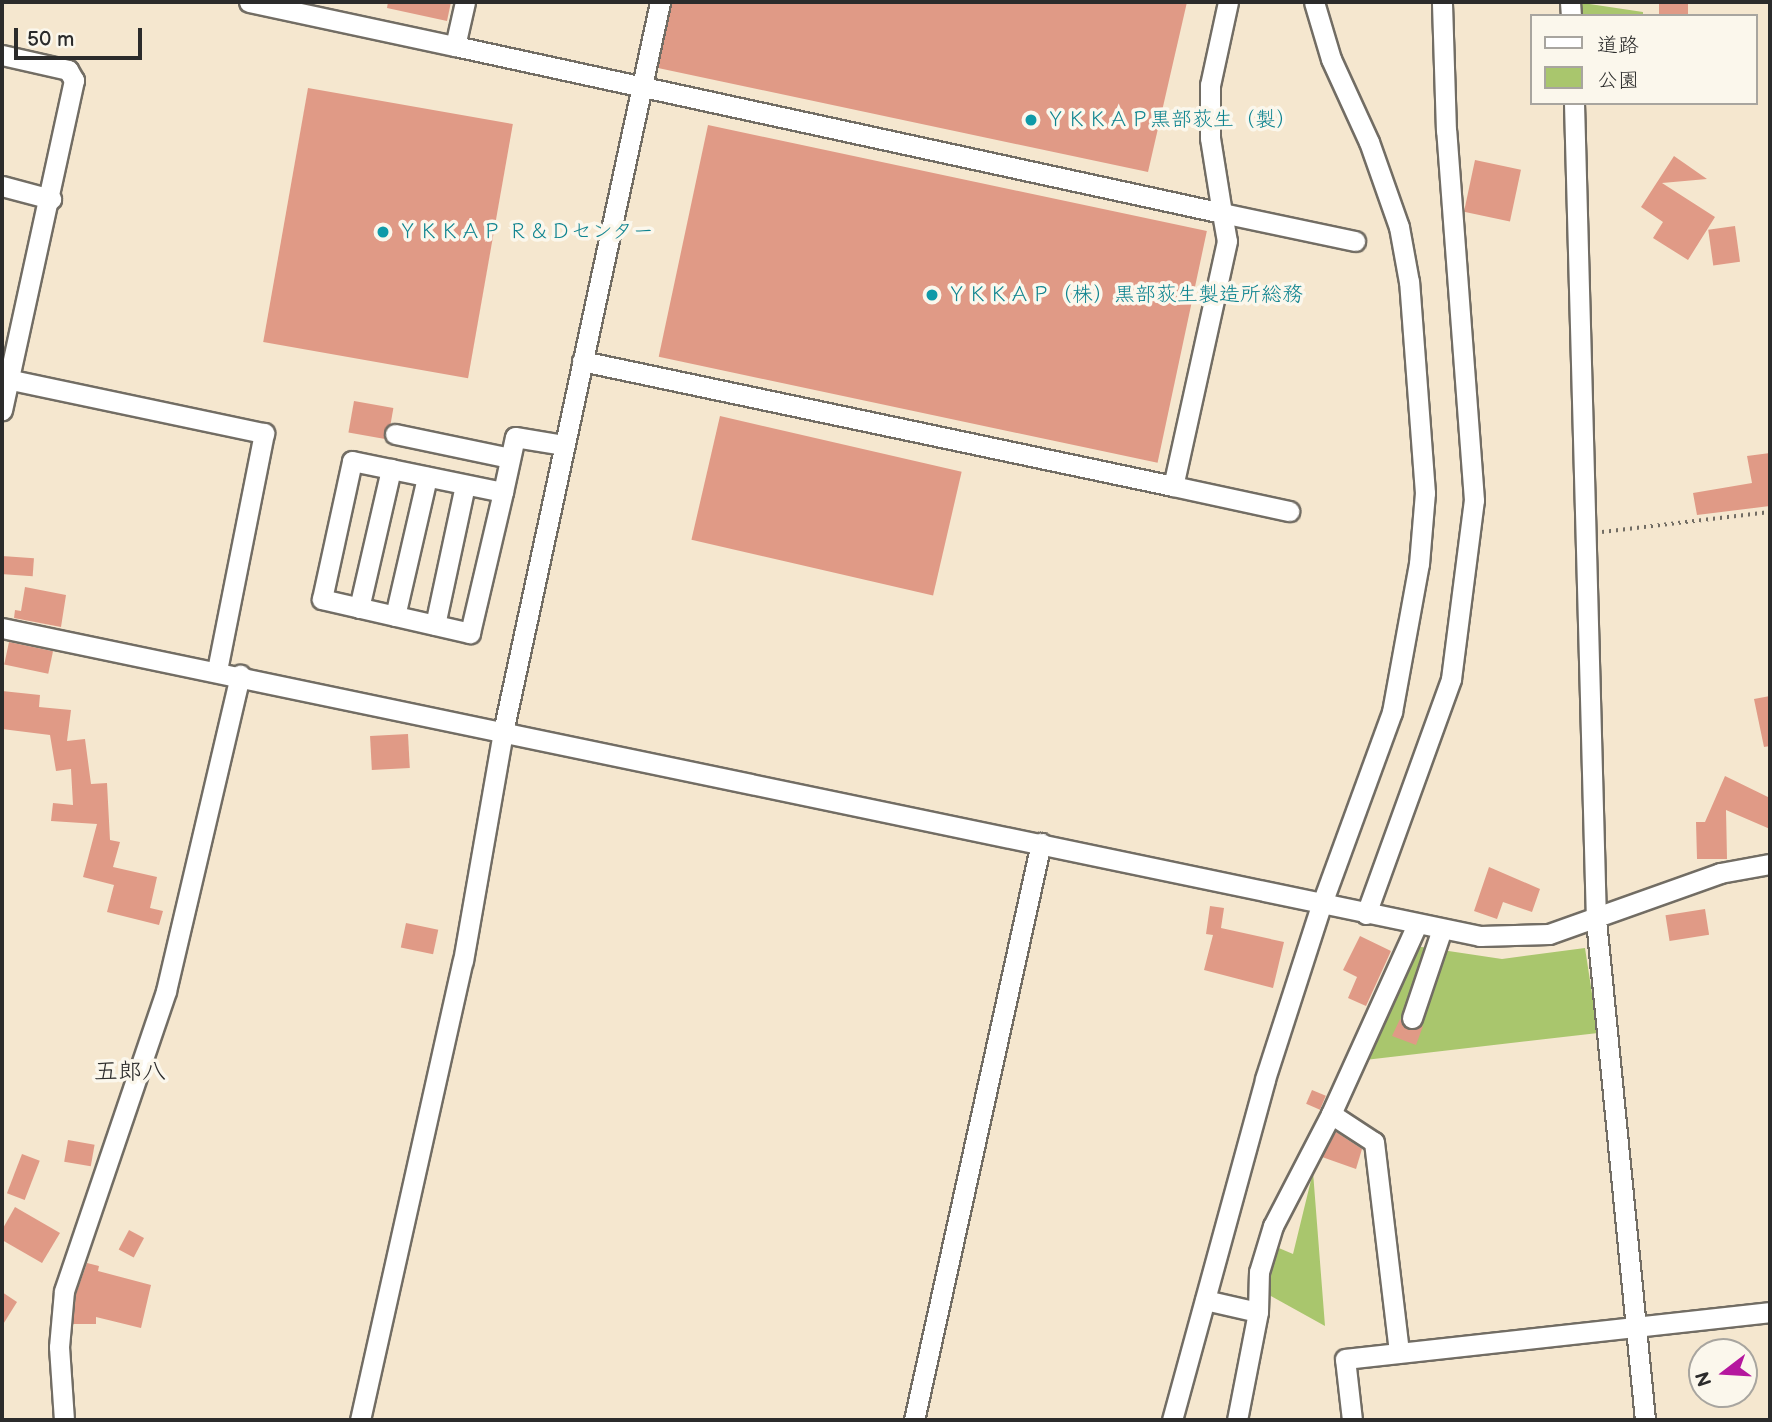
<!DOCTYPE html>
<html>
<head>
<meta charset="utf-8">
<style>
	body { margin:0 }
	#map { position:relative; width:1772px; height:1422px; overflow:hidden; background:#f5e7cf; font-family:"Balsamiq Sans","Klee One",sans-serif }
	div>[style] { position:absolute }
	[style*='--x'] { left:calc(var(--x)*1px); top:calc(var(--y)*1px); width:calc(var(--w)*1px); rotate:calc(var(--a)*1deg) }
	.green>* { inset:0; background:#a9c66d }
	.building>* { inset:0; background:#e09a86; transform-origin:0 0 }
	.path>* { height:3.5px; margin-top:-1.75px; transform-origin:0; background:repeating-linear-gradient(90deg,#726d64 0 2px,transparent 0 7px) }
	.roads { filter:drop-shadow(2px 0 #726d64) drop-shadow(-2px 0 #726d64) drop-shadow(0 2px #726d64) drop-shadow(0 -2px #726d64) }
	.minor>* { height:19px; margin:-9.5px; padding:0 9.5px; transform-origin:9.5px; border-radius:9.5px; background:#fff }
	.dots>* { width:19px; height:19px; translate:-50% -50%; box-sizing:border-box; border:4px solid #fbf7ec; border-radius:50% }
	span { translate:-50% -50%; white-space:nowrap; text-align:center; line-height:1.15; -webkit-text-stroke:7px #fbf7ec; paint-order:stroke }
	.culture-label { font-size:21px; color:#0d838f }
	.left { translate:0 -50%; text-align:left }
	.quarter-label { font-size:24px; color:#2b2b2b }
	.frame { position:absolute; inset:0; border:4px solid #2b2b2b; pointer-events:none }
	.legend { position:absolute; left:1530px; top:14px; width:228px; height:91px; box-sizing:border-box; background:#fbf7ec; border:2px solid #a8a59f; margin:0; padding:9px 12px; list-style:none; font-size:21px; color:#2b2b2b }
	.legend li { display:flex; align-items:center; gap:14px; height:35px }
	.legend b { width:35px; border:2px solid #a8a59f }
	.north { position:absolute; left:1688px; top:1338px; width:70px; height:70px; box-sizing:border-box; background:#fbf7ec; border:2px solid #a8a59f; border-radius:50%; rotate:253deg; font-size:19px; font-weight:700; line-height:28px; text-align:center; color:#2b2b2b }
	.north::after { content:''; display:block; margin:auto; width:24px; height:32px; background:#b5179e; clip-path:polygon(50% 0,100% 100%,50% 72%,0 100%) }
	.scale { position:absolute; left:14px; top:28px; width:128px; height:32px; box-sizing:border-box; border:4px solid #2b2b2b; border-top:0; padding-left:9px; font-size:21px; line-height:24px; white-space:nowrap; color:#2b2b2b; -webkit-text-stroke:5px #fbf7ec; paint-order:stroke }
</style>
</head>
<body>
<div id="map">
	<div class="green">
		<div style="clip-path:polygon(1576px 2px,1643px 12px,1643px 16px,1577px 16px)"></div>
		<div style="clip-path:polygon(1415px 946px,1502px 959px,1585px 948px,1598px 1033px,1365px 1060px)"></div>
		<div style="clip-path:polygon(1313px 1172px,1325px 1326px,1269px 1295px,1274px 1246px,1293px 1254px)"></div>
	</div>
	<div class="building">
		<div style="clip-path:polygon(388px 2px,451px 2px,447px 21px,387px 8px)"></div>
		<div style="clip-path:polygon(672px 2px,1187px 2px,1148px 172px,658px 68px)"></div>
		<div style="left:1659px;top:2px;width:29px;height:14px"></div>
		<div style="left:308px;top:88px;width:208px;height:258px;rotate:10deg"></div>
		<div style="left:708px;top:125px;width:510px;height:237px;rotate:12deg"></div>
		<div style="clip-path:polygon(1674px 156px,1707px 179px,1662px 183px,1715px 217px,1688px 260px,1653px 238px,1663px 222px,1641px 207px)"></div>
		<div style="left:1475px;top:160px;width:47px;height:53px;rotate:12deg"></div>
		<div style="left:1735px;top:226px;width:36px;height:27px;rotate:82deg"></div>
		<div style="left:354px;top:401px;width:40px;height:32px;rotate:10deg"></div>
		<div style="left:720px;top:416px;width:248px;height:127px;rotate:13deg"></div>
		<div style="clip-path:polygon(1770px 453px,1770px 506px,1697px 515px,1693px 493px,1752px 483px,1747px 456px)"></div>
		<div style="left:2px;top:556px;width:32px;height:18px;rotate:4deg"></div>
		<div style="clip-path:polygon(25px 587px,66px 595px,61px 627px,14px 618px,15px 610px,21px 611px)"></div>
		<div style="left:9px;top:642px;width:45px;height:23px;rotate:12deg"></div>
		<div style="clip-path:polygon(2px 691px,40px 695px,39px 707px,71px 710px,67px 741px,85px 739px,91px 784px,107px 783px,110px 840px,120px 842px,113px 867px,157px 877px,150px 908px,163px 911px,159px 925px,107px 912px,114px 885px,83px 877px,97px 824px,51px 821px,53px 803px,73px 805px,71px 769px,56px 771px,50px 735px,2px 729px)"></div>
		<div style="clip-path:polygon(1770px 696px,1770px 746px,1764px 747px,1754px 699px)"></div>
		<div style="left:408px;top:734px;width:34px;height:38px;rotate:87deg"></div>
		<div style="clip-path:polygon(1725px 776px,1770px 798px,1770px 829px,1726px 810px,1727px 859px,1697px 859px,1696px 822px,1705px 822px)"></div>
		<div style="clip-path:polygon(1489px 867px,1540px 889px,1532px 912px,1503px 902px,1497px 919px,1474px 911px)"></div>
		<div style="clip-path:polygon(1210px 906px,1224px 908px,1221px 928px,1284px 942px,1273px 988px,1204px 970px,1213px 935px,1206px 934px)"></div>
		<div style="left:1705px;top:909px;width:26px;height:40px;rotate:81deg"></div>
		<div style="left:406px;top:923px;width:33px;height:25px;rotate:12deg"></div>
		<div style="clip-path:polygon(1360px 936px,1391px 951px,1366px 1006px,1348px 998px,1357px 977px,1343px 970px)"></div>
		<div style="clip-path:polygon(1400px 1019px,1409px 1030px,1423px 1026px,1416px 1045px,1392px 1036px)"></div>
		<div style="left:1312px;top:1090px;width:15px;height:15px;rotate:23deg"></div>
		<div style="clip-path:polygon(1336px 1132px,1362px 1149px,1356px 1169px,1322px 1157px)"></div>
		<div style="left:68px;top:1140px;width:27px;height:22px;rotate:10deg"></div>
		<div style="left:22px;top:1154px;width:19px;height:42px;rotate:21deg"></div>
		<div style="clip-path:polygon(15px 1207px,60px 1233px,42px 1263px,2px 1240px,2px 1230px)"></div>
		<div style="left:129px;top:1230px;width:17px;height:22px;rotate:28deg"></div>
		<div style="clip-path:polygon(87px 1263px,99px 1266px,98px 1271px,151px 1285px,141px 1328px,96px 1317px,96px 1324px,73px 1324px,76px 1294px)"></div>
		<div style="clip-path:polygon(2px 1292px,17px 1302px,2px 1326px)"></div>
	</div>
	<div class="path">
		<div style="--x:1602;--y:532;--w:169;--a:-6.8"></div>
	</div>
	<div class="roads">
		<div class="minor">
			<div style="--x:249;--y:2;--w:211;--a:12.1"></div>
			<div style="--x:455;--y:46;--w:45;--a:-77.2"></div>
			<div style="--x:1228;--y:2;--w:85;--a:102.2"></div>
			<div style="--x:1210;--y:85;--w:53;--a:90"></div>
			<div style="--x:1210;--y:138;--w:76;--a:80.9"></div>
			<div style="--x:1222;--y:213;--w:136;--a:11.9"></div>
			<div style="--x:1570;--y:2;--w:14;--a:86"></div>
			<div style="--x:455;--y:46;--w:785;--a:12.28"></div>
			<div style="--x:1222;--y:213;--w:28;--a:80"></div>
			<div style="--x:1227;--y:241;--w:251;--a:102.4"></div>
			<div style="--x:1173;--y:486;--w:604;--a:-168.06"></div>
			<div style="--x:2;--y:55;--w:68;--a:12.8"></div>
			<div style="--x:68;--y:70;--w:12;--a:59"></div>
			<div style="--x:74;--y:80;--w:338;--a:102.3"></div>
			<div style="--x:1574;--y:103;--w:817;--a:88.46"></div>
			<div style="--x:1596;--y:920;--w:502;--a:84.4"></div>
			<div style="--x:2;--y:186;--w:51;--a:14.9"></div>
			<div style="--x:2;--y:378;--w:268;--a:11.9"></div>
			<div style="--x:264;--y:433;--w:242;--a:101.2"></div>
			<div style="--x:395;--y:434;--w:117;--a:11.8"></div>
			<div style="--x:1173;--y:486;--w:119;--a:12.2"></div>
			<div style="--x:503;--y:492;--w:145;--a:103.2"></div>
			<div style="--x:470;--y:633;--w:152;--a:-167.1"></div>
			<div style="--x:322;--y:599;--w:141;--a:-77.7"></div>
			<div style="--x:352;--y:461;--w:154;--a:11.6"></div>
			<div style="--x:503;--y:492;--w:56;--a:-77.7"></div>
			<div style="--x:515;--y:437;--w:50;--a:9.3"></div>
			<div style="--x:359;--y:608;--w:143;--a:-77"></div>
			<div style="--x:395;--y:616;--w:143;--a:-77"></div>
			<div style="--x:435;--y:625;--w:143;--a:-77.9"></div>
			<div style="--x:2;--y:628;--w:1510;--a:11.77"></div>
			<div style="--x:1480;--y:936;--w:69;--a:-1.7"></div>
			<div style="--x:1549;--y:934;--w:182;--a:-19.6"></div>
			<div style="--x:1720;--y:873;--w:51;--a:-10.2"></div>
			<div style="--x:1366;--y:914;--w:250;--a:-70.1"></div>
			<div style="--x:1451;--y:679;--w:180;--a:-82.7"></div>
			<div style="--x:1474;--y:500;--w:370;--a:-94.3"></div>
			<div style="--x:1446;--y:131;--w:129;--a:-91.8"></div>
			<div style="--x:1412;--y:1018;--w:94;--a:-71.4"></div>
			<div style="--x:1331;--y:1114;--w:209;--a:-65.6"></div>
			<div style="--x:1205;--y:1300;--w:54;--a:12.8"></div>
			<div style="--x:1258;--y:1312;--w:110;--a:101"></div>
			<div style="--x:1258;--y:1312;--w:40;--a:-88.6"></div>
			<div style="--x:1259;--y:1272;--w:48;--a:-73.1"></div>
			<div style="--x:1273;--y:1226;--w:126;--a:-62.6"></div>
			<div style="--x:1331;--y:1114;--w:51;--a:33.1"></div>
			<div style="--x:1374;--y:1142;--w:212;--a:83.2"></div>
			<div style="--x:64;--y:1420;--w:73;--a:-93.9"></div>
			<div style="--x:59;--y:1347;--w:56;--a:-84.9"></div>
			<div style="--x:64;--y:1291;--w:317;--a:-71.2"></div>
			<div style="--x:166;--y:991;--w:325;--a:-76.8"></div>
			<div style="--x:360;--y:1420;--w:470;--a:-77.4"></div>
			<div style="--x:463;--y:961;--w:232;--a:-80.1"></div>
			<div style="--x:503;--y:732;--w:747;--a:-77.86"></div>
			<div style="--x:914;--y:1420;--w:591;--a:-77.59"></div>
			<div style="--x:1172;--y:1420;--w:353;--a:-74.7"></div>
			<div style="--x:1265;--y:1079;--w:182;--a:-72.1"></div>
			<div style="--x:1321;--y:906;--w:207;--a:-69.9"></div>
			<div style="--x:1392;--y:712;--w:150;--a:-79.7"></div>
			<div style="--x:1419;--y:564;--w:71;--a:-85.2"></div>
			<div style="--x:1425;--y:493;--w:212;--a:-94.3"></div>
			<div style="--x:1409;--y:282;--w:56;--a:-100.3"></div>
			<div style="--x:1399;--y:227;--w:90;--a:-109.4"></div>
			<div style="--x:1369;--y:142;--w:91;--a:-114.6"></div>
			<div style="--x:1331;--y:59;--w:59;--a:-106.6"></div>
			<div style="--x:1352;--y:1420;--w:61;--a:-96.5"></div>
			<div style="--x:1345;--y:1359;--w:428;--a:-6.3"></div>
		</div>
	</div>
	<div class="dots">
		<div style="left:1031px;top:120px;background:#0f9aa8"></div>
		<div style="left:383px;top:232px;background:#0f9aa8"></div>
		<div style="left:932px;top:295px;background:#0f9aa8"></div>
	</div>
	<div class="culture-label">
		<span class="left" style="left:1045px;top:120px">ＹＫＫＡＰ黒部荻生（製）</span>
		<span class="left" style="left:397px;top:232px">ＹＫＫＡＰ Ｒ＆Ｄセンター</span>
		<span class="left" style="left:946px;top:295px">ＹＫＫＡＰ（株）黒部荻生製造所総務</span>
	</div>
	<div class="quarter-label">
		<span style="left:130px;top:1072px">五郎八</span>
	</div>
	<div class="frame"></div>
	<ul class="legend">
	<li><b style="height:9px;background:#fff"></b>道路</li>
	<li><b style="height:19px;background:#a9c66d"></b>公園</li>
	</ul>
	<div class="north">N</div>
	<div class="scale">50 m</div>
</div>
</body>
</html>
